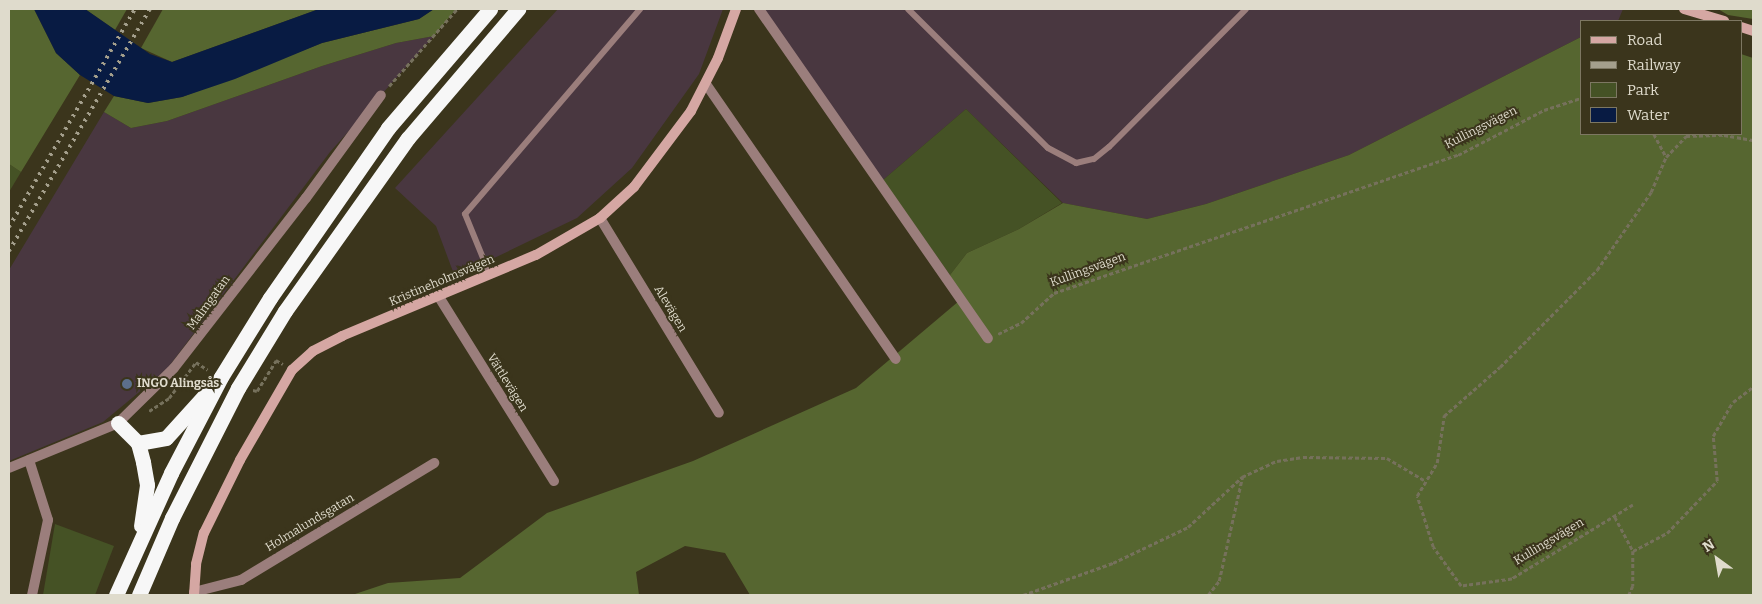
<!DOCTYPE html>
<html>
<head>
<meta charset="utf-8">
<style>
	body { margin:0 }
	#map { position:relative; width:1762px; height:604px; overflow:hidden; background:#3b351c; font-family:Bitter,serif }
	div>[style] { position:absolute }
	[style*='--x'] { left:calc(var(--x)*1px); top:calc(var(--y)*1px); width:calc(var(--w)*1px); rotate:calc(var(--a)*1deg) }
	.industrial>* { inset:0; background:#493740 }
	.green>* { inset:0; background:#455225 }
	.forest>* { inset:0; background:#566630 }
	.water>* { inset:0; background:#081b43 }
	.path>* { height:2.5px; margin-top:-1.25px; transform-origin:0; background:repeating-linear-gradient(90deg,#76715c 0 4px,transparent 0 6.5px) }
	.lane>* { height:6px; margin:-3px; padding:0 3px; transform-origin:3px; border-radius:3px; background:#9b7e7c }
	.street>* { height:10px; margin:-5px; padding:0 5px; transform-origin:5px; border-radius:5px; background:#9b7e7c }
	.secondary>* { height:10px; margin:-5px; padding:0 5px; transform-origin:5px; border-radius:5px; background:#d5a7a3 }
	.highway>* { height:15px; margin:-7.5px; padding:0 7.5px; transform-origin:7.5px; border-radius:7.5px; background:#f7f7f7 }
	.rail>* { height:4px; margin-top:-2px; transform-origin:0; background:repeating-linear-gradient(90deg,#a49f8c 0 2.5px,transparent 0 7.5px) }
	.dots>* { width:14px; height:14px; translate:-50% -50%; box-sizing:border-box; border:2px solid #3b351c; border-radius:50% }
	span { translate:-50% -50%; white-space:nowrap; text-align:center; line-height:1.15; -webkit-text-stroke:4px #3b351c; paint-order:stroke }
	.street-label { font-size:12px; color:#dfdbcc }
	.poi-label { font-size:12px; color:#dfdbcc; font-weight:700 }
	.left { translate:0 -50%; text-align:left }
	.frame { position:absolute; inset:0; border:10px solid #dfdbcc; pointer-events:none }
	.legend { position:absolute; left:1580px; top:20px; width:162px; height:115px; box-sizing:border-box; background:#3b351c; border:1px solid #7d7762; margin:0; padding:6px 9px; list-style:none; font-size:15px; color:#dfdbcc }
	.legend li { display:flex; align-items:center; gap:10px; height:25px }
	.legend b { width:25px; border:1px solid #7d7762 }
	.north { position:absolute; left:1692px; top:534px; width:50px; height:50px; -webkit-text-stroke:4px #3b351c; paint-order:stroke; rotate:328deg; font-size:14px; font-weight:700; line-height:20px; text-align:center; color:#dfdbcc }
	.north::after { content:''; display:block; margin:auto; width:18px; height:22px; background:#dfdbcc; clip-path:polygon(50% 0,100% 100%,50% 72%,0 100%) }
</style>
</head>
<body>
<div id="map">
	<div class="industrial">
		<div style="clip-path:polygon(558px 9px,723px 9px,699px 74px,632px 168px,577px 218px,455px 277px,436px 226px,395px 188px)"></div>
		<div style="clip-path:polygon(761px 9px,1623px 9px,1618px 21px,1581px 21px,1581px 37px,1349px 155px,1206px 204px,1147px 219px,1063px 203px,966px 109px,883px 180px)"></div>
		<div style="clip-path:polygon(434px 36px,330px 152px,167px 369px,103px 422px,9px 461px,9px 270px,104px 112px,131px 128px,167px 121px,322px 66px,396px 43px)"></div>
	</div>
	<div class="green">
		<div style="clip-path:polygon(966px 109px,1062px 203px,1019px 229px,967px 253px,950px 275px,883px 180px)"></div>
		<div style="clip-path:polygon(9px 164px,21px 172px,9px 192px)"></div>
		<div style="clip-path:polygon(55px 524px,114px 546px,95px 595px,43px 595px)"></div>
	</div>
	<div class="forest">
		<div style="clip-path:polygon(9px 9px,34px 9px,56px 53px,80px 75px,21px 172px,9px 164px)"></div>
		<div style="clip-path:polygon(85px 9px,127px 9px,115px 30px)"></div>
		<div style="clip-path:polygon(163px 9px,319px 9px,172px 62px,141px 48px)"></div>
		<div style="clip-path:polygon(434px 9px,456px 9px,434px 36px,396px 43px,322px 66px,167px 121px,131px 128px,104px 112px,114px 96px,148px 103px,182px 97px,322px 43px,419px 19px)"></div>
		<div style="clip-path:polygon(1718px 9px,1753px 9px,1753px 19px,1728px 15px)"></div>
		<div style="clip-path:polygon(1581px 37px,1581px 134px,1741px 134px,1741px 54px,1753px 58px,1753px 595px,750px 595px,725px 553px,685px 546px,636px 572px,639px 595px,352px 595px,388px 583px,460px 578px,547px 513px,693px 461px,856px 388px,959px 301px,950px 275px,967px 253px,1019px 229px,1063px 203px,1147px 219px,1206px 204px,1349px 155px)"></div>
	</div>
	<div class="water">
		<div style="clip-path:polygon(34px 9px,85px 9px,150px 54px,172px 62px,319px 9px,434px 9px,419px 19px,322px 43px,235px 79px,182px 97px,148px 103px,114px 96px,80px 75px,56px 53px)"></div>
	</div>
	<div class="path">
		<div style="--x:389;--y:86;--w:103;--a:-48.6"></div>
		<div style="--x:1654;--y:134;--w:26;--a:62"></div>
		<div style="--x:998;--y:334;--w:25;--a:-26"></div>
		<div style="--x:1021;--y:323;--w:45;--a:-42.3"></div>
		<div style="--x:1054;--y:293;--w:427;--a:-18.9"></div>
		<div style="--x:1458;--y:155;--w:97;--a:-27.6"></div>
		<div style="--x:1544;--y:110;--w:39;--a:-18"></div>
		<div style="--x:253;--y:390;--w:4;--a:14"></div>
		<div style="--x:257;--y:391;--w:36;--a:-58"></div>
		<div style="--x:276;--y:360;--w:8;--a:30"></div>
		<div style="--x:149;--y:411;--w:24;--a:-33"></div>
		<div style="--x:169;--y:398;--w:45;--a:-53.1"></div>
		<div style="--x:196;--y:362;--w:14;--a:34"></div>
		<div style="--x:1633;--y:505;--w:142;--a:148.6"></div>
		<div style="--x:1512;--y:579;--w:51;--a:172.2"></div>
		<div style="--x:1461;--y:586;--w:48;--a:-125.7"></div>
		<div style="--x:1433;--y:547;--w:53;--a:-107.4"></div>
		<div style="--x:1417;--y:496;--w:39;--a:-59"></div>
		<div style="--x:1437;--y:463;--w:48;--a:-81.5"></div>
		<div style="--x:1444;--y:416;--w:74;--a:-41.2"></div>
		<div style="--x:1500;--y:367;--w:137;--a:-45"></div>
		<div style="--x:1597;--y:270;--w:95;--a:-55.3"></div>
		<div style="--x:1651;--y:192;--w:38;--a:-67"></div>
		<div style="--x:1666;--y:157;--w:29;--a:-46"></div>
		<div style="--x:1686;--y:136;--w:38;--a:-2"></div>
		<div style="--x:1724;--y:135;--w:29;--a:10"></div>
		<div style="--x:1615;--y:517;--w:38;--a:62"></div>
		<div style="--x:1633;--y:551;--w:35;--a:90"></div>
		<div style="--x:1633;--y:586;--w:10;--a:114"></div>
		<div style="--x:1633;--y:551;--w:38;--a:-28"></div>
		<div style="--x:1667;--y:533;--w:72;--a:-46.1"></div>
		<div style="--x:1717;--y:481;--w:45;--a:-95.1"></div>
		<div style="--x:1713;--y:436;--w:39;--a:-60"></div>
		<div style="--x:1733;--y:402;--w:25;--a:-37"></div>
		<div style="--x:1023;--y:595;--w:96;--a:-19.6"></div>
		<div style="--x:1113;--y:563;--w:83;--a:-25.6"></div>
		<div style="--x:1188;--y:527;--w:74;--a:-42.8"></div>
		<div style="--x:1242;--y:477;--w:38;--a:-25"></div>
		<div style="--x:1277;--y:461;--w:26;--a:-9"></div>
		<div style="--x:1303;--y:457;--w:84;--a:0.7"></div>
		<div style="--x:1387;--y:458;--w:43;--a:30.7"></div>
		<div style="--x:1208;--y:595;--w:18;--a:-52"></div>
		<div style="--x:1219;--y:581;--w:106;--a:-77.4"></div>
	</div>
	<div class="lane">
		<div style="--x:908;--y:9;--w:197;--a:44.8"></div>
		<div style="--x:1048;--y:148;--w:32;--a:28"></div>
		<div style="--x:1076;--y:163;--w:18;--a:-13"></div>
		<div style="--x:1094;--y:159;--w:19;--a:-39"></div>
		<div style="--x:1109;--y:147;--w:194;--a:-45.2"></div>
		<div style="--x:490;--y:275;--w:66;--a:-112.3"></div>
		<div style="--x:465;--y:214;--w:270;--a:-49.5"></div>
	</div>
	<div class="street">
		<div style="--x:759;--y:9;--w:401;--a:55.2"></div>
		<div style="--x:706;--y:84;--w:334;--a:55.4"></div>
		<div style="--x:600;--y:218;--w:228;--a:58.6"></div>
		<div style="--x:439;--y:297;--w:217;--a:58"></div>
		<div style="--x:29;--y:460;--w:63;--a:72.4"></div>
		<div style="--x:48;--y:520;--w:77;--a:102"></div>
		<div style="--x:9;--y:468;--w:118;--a:-22.4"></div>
		<div style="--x:118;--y:423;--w:78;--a:-44.5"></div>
		<div style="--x:174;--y:368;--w:215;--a:-52.2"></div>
		<div style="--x:306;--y:198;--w:127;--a:-53.9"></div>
		<div style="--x:194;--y:592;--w:49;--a:-14.3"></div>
		<div style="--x:241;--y:580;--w:226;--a:-31.2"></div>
	</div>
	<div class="secondary">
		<div style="--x:1684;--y:9;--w:42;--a:16.7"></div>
		<div style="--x:1741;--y:27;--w:13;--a:18"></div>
		<div style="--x:194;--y:595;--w:31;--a:-86"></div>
		<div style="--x:196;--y:564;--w:32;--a:-76"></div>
		<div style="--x:204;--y:533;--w:81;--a:-63.7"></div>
		<div style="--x:240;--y:460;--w:104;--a:-60"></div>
		<div style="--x:292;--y:370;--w:28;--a:-42"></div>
		<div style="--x:313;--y:351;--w:33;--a:-27"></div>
		<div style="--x:342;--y:336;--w:210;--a:-22.7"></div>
		<div style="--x:536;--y:255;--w:74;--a:-30"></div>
		<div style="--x:600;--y:218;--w:46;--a:-42.4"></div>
		<div style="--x:634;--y:187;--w:95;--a:-53.1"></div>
		<div style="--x:691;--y:111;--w:59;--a:-63"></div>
		<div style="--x:718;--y:58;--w:52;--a:-69.8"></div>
	</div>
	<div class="highway">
		<div style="--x:118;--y:423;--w:28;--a:45"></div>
		<div style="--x:138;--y:443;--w:20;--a:75"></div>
		<div style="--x:143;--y:462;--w:23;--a:80"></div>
		<div style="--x:147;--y:485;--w:41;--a:98.3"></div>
		<div style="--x:138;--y:443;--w:28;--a:-10"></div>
		<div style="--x:166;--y:438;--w:58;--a:-47.8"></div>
		<div style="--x:116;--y:595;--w:134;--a:-65.7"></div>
		<div style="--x:171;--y:473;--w:108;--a:-62.5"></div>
		<div style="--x:221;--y:377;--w:93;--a:-58.2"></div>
		<div style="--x:270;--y:298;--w:207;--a:-55.2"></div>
		<div style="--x:388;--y:128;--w:157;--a:-49.4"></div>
		<div style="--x:139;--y:595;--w:84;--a:-66.8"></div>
		<div style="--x:172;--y:518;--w:146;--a:-63.1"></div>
		<div style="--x:238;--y:388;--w:90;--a:-58.6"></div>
		<div style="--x:285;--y:311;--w:212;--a:-54.6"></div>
		<div style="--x:408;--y:138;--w:170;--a:-49.5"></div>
	</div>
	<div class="rail">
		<div style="--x:9;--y:227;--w:252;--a:-60"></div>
		<div style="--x:9;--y:251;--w:280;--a:-59.8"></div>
	</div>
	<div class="dots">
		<div style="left:127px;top:384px;background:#5c6f8a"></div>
	</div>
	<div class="street-label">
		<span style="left:1481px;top:128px;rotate:-27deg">Kullingsvägen</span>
		<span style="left:1088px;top:270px;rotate:-20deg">Kullingsvägen</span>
		<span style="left:442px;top:281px;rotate:-23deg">Kristineholmsvägen</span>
		<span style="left:209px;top:303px;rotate:-54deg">Malmgatan</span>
		<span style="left:670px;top:309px;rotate:59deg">Alevägen</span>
		<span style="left:507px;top:383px;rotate:58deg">Vättlevägen</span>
		<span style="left:310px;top:523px;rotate:-31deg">Holmalundsgatan</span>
		<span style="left:1549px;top:542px;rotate:-31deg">Kullingsvägen</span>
	</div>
	<div class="poi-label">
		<span class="left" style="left:137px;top:384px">INGO Alingsås</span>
	</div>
	<div class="frame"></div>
	<ul class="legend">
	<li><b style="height:6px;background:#d5a7a3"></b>Road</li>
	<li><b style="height:6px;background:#a49f8c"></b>Railway</li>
	<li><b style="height:14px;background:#455225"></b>Park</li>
	<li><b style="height:14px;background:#081b43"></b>Water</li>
	</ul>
	<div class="north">N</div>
</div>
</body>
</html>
